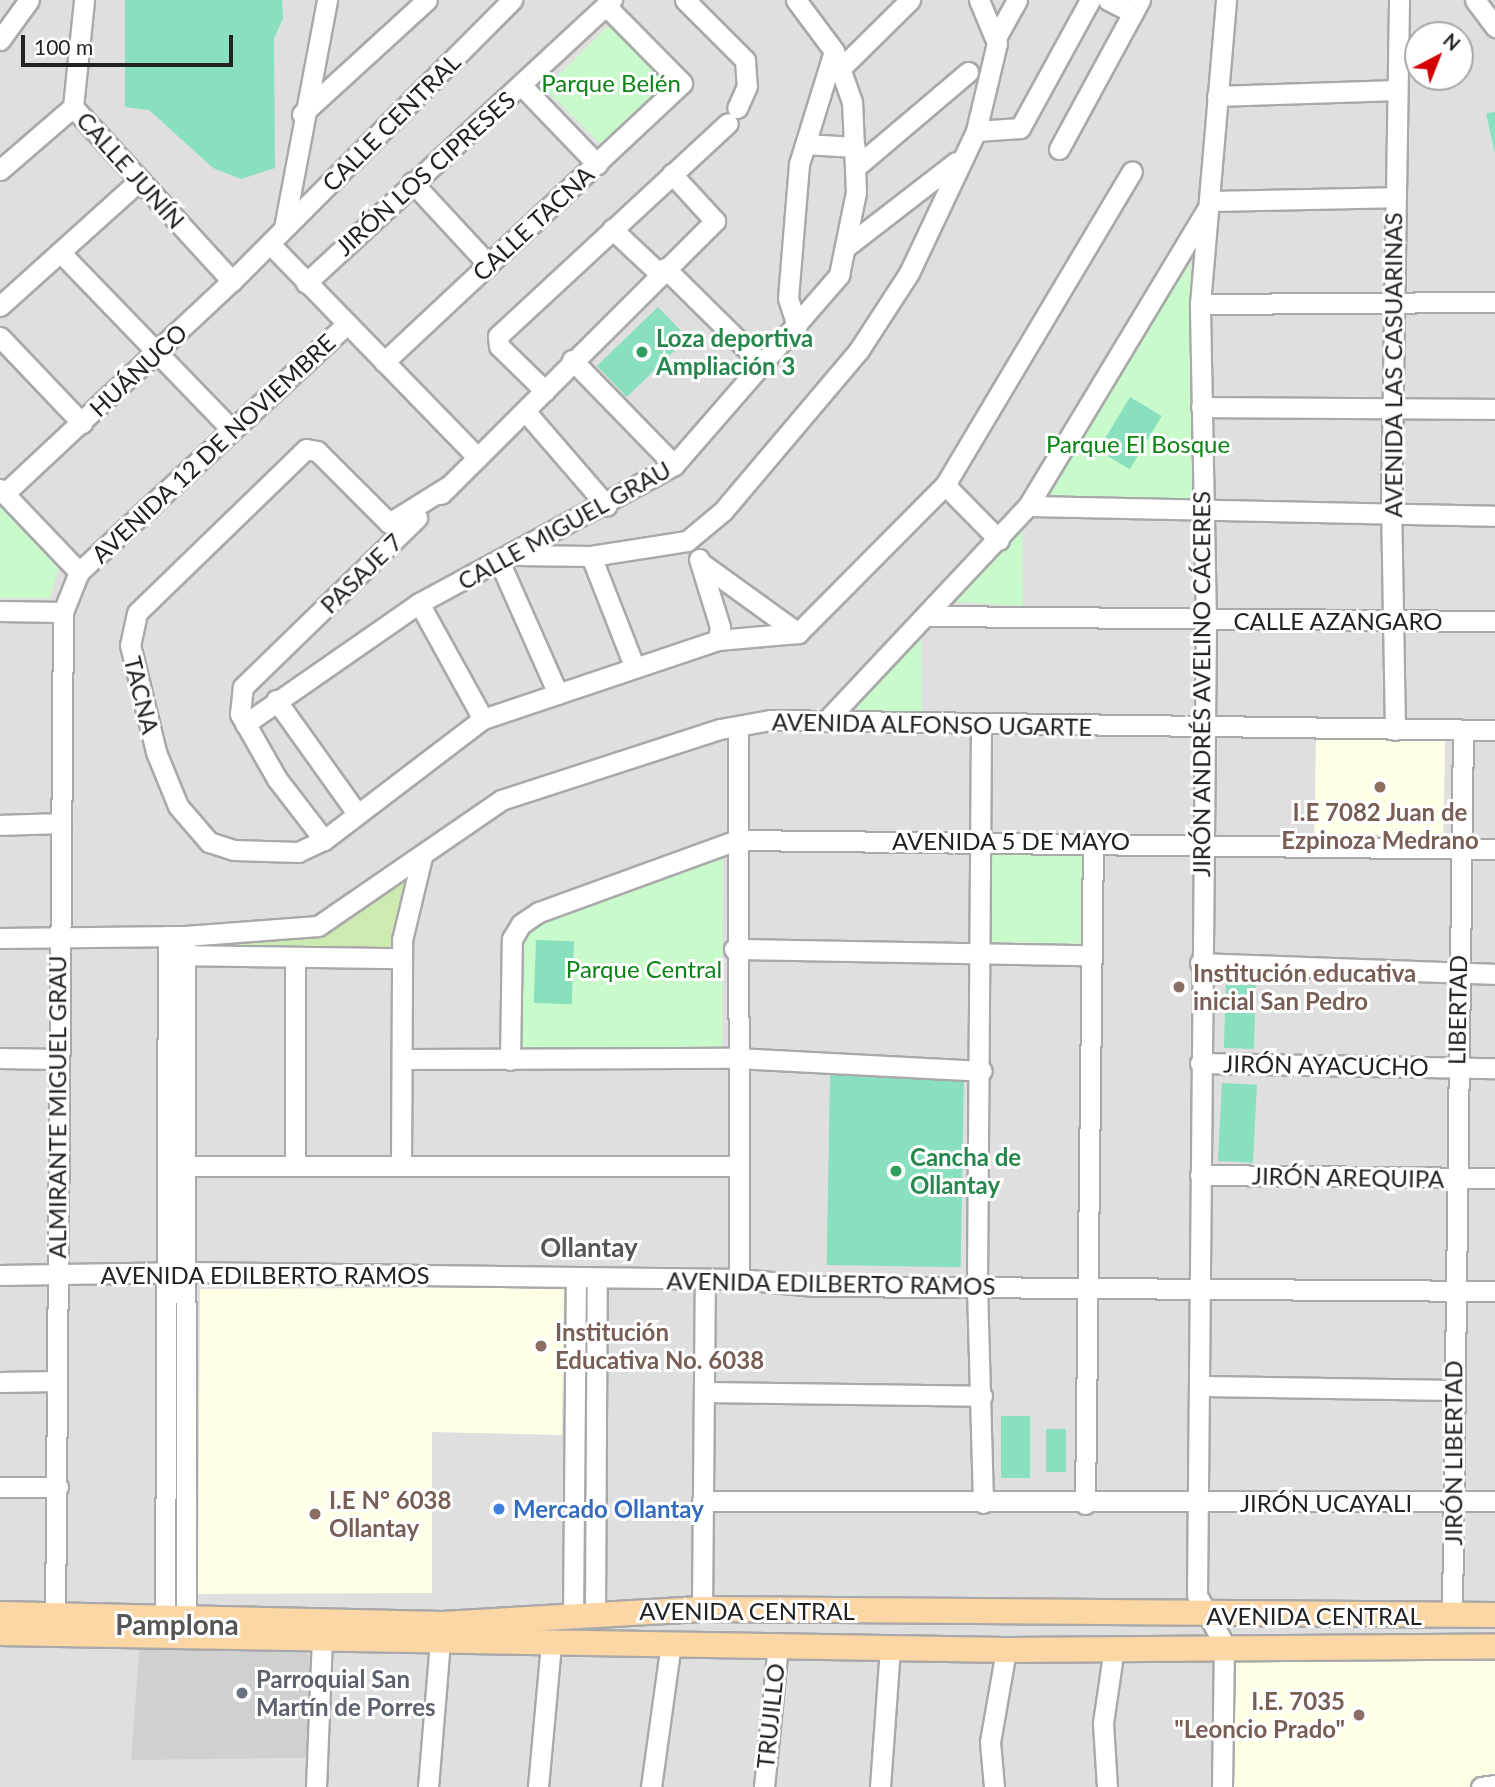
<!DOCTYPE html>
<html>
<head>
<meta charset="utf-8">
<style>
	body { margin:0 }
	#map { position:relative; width:1495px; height:1787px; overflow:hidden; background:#f2efe9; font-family:Lato,sans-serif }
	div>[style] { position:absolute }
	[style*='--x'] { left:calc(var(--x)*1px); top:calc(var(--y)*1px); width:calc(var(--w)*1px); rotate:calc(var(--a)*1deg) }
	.residential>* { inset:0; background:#e0dfdf }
	.education>* { inset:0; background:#ffffe5; transform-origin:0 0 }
	.religious>* { inset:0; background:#d0d0d0 }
	.grass>* { inset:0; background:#cdebb0 }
	.park>* { inset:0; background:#c8facc; transform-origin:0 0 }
	.pitch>* { inset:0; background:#88e0be; transform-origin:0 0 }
	.roads { filter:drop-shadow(2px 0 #a9a9a9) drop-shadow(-2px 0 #a9a9a9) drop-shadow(0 2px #a9a9a9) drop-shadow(0 -2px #a9a9a9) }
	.minor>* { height:19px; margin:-9.5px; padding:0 9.5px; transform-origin:9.5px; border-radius:9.5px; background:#fff }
	.major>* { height:24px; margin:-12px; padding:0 12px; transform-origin:12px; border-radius:12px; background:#fcd6a4 }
	.dots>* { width:19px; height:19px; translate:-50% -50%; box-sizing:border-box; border:4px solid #fff; border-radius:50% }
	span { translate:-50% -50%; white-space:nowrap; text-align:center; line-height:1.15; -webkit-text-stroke:6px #fff; paint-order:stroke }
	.park-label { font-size:24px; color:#0c8416 }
	.street-label { font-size:24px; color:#222 }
	.leisure-label { font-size:24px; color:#27864d; font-weight:700 }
	.left { translate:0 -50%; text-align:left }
	.education-label { font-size:24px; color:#785e54; font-weight:700 }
	.right { translate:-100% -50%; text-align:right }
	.shop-label { font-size:24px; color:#366cbe; font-weight:700 }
	.worship-label { font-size:24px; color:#5b616d; font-weight:700 }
	.neighbourhood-label { font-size:26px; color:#555; font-weight:700 }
	.quarter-label { font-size:28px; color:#555; font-weight:700 }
	.north { position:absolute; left:1404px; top:21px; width:70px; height:70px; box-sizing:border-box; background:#fff; border:2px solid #a7a7a7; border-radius:50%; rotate:42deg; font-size:19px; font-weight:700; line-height:28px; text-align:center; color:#222 }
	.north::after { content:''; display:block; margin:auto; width:24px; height:32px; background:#d40000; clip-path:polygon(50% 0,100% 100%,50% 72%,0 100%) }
	.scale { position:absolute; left:21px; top:35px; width:212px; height:32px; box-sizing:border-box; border:4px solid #222; border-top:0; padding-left:9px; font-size:21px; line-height:24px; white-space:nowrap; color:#222; -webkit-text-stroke:5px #fff; paint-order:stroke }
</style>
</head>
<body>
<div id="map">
	<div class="residential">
		<div style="clip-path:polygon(evenodd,0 0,1495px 0,1495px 1787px,0 1787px,0 0,1418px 35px,1460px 35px,1460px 77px,1418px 77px,1418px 35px)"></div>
	</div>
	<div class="education">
		<div style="left:1445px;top:741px;width:95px;height:129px;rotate:91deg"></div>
		<div style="clip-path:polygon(564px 1287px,562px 1435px,432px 1432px,432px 1593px,198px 1594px,200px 1289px)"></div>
		<div style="left:1224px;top:1644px;width:271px;height:143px"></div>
	</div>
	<div class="religious">
		<div style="clip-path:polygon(140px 1642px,303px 1651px,313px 1659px,306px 1758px,131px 1760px)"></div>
	</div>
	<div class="grass">
		<div style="clip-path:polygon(408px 877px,391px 949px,196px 950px,197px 941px,333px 928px)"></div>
	</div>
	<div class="park">
		<div style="left:613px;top:21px;width:88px;height:96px;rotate:45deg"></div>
		<div style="clip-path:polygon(1190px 246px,1196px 504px,1041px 498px)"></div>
		<div style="clip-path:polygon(0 505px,59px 566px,50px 598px,0 598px)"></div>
		<div style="clip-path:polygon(1022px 527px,1023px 606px,955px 602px,954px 597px)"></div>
		<div style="clip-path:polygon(921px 636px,922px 714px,862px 716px,856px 705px,862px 693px)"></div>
		<div style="left:985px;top:848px;width:99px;height:94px;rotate:1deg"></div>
		<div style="clip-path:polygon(723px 857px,722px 1050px,519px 1048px,522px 947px,533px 928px)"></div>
	</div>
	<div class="pitch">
		<div style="clip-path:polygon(125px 0,282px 0,283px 19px,274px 38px,275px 168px,241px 179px,213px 168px,149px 110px,125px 107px)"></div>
		<div style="clip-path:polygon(1495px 112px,1495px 154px,1486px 113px)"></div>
		<div style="left:658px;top:307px;width:43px;height:85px;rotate:46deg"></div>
		<div style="left:1130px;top:397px;width:37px;height:62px;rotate:31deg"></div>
		<div style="left:536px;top:940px;width:38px;height:63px;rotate:2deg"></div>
		<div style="left:1226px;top:984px;width:30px;height:64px;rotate:2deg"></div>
		<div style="left:830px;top:1075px;width:134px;height:190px;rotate:1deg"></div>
		<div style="left:1222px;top:1083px;width:35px;height:78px;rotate:3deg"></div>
		<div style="left:1001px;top:1416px;width:29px;height:62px"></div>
		<div style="left:1046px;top:1429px;width:20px;height:43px"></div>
	</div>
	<div class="roads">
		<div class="minor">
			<div style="--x:685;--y:0;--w:85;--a:45"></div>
			<div style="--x:745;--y:60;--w:26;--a:86"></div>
			<div style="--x:747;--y:86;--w:24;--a:114"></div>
			<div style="--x:1108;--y:0;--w:28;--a:27"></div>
			<div style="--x:1475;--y:0;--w:34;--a:53"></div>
			<div style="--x:997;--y:36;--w:41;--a:-60.9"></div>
			<div style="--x:0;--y:40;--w:49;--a:-54.1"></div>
			<div style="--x:841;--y:68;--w:97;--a:-44.6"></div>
			<div style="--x:521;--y:85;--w:110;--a:46.1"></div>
			<div style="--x:1217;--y:96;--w:179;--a:-1.9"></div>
			<div style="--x:73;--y:107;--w:236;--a:47.6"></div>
			<div style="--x:73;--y:107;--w:108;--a:-84.1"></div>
			<div style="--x:302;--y:114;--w:169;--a:-42.4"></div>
			<div style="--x:976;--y:131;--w:90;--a:-76.6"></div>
			<div style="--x:997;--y:43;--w:47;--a:-112.7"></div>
			<div style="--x:805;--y:144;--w:50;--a:3.4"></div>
			<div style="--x:1059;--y:149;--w:170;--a:-61.5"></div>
			<div style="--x:856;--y:167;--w:147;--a:-40.3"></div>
			<div style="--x:0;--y:170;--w:96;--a:-40.8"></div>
			<div style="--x:412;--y:182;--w:112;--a:47.2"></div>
			<div style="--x:1209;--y:201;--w:186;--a:-1.2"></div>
			<div style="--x:284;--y:228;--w:232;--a:-79.3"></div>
			<div style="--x:612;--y:229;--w:66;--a:43.2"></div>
			<div style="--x:270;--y:244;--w:298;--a:45.8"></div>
			<div style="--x:846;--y:247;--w:139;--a:-37.7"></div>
			<div style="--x:60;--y:252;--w:246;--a:46"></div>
			<div style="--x:665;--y:268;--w:139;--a:44.7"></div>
			<div style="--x:306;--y:283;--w:417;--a:-42.8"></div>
			<div style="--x:1200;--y:304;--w:295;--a:-0.4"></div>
			<div style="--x:0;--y:306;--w:187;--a:-42"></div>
			<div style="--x:797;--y:326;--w:29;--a:-108"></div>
			<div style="--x:788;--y:298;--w:134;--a:-85.3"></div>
			<div style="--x:799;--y:164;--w:118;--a:-72.8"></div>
			<div style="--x:0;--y:337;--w:119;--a:46.4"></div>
			<div style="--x:572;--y:360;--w:146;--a:45.8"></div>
			<div style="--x:384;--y:362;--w:408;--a:-43.1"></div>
			<div style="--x:682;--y:83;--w:108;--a:-134.6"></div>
			<div style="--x:545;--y:391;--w:64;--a:-135.6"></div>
			<div style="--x:499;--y:346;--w:10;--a:-96"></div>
			<div style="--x:498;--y:336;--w:313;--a:-42.8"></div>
			<div style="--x:1201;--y:407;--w:294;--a:0.4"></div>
			<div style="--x:525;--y:411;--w:125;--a:49.2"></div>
			<div style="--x:450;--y:485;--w:72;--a:148.1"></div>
			<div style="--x:389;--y:523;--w:102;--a:-135"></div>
			<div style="--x:317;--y:451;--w:11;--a:-170"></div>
			<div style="--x:306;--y:449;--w:235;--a:135.9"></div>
			<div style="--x:137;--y:613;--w:33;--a:102"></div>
			<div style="--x:130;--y:645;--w:110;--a:76.3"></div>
			<div style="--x:156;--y:752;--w:58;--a:67.8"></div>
			<div style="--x:178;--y:806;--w:48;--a:49.3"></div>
			<div style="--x:209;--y:842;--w:26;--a:18"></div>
			<div style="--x:234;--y:850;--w:64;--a:1.8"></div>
			<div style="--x:298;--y:852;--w:29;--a:-25"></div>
			<div style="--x:324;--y:840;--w:200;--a:-37.3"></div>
			<div style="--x:483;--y:719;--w:248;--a:-18.6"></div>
			<div style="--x:718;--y:640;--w:80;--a:-5"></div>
			<div style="--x:798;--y:633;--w:209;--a:-45.2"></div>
			<div style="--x:945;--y:485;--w:365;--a:-59.2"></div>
			<div style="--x:945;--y:485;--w:77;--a:45.5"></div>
			<div style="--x:0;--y:489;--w:115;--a:46.4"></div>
			<div style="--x:4;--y:494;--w:312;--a:-43.1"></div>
			<div style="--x:232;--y:281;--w:397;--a:-45.1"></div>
			<div style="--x:441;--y:494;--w:387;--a:-44.9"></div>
			<div style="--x:715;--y:221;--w:64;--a:-132.5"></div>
			<div style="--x:1028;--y:506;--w:467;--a:1.2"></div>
			<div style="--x:517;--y:555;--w:74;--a:0.8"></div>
			<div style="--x:591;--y:556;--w:97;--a:-8.9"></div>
			<div style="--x:687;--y:541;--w:47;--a:-39.8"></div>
			<div style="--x:723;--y:511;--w:211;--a:-49.8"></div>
			<div style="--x:859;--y:350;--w:92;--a:-57"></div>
			<div style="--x:909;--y:273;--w:157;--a:-64.7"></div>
			<div style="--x:976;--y:131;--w:44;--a:-3.9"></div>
			<div style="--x:1020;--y:128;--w:146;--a:-61.3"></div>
			<div style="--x:591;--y:556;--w:120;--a:68.6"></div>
			<div style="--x:699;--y:559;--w:71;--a:72.8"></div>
			<div style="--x:720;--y:627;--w:13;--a:99"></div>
			<div style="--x:500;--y:563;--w:143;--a:66.1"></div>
			<div style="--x:701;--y:563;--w:120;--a:35.8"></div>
			<div style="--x:419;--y:603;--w:132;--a:61.1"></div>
			<div style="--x:0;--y:611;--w:63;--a:0.9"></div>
			<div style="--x:929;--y:616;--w:566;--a:0.51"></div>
			<div style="--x:276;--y:700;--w:138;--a:54.5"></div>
			<div style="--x:826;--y:721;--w:295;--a:-46.8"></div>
			<div style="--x:1028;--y:506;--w:345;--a:-58.9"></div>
			<div style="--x:981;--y:723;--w:564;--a:90.41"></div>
			<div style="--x:977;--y:1287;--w:216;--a:88.4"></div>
			<div style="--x:245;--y:724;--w:212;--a:-34.8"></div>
			<div style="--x:419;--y:603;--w:290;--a:-28.4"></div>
			<div style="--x:674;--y:465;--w:252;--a:-49"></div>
			<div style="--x:839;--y:275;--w:85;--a:-78.4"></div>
			<div style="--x:856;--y:192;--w:90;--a:-92.5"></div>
			<div style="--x:852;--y:102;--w:54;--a:-109.4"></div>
			<div style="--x:834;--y:51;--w:64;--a:-126.7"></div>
			<div style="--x:738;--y:726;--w:553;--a:89.9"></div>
			<div style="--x:1395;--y:730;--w:219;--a:-91"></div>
			<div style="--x:1391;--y:511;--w:511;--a:-89.1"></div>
			<div style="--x:0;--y:825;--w:61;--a:-1.9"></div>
			<div style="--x:324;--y:840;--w:77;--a:-127.6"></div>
			<div style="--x:277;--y:779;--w:75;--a:-119.6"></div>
			<div style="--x:240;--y:714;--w:27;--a:-84"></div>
			<div style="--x:243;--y:687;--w:243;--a:-44.2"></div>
			<div style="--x:185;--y:936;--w:681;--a:89.92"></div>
			<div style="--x:0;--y:938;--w:185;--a:-0.6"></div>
			<div style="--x:185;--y:936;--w:133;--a:-4.3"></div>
			<div style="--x:318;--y:926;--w:222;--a:-34.5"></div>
			<div style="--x:501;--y:800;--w:230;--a:-18"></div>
			<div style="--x:720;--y:729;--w:52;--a:-10"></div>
			<div style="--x:771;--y:720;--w:724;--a:0.79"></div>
			<div style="--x:734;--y:949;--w:357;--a:1"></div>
			<div style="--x:173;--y:955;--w:229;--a:0.8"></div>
			<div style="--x:1200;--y:963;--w:295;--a:2.1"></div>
			<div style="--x:0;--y:1058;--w:59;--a:1"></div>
			<div style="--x:402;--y:1059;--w:334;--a:-0.2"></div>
			<div style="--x:736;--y:1058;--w:246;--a:3"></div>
			<div style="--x:510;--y:1060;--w:121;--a:-89.1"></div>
			<div style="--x:512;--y:939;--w:17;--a:-59"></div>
			<div style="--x:521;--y:924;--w:22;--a:-34"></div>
			<div style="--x:539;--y:912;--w:211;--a:-20"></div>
			<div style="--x:737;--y:840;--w:758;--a:0.68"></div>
			<div style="--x:1200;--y:1063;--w:295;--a:1"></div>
			<div style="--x:175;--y:1166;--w:562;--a:0"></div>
			<div style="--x:295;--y:1166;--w:209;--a:-90"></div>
			<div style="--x:401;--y:1166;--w:226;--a:-89.7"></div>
			<div style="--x:402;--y:940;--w:85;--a:-76.5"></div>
			<div style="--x:1200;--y:1175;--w:295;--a:0.6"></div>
			<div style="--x:0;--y:1275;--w:188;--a:-0.9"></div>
			<div style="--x:188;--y:1272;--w:551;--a:0.73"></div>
			<div style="--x:739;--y:1279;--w:76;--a:5.3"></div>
			<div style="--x:815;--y:1286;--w:680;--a:0.42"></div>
			<div style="--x:0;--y:1382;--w:57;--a:-1"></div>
			<div style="--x:1200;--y:1386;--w:254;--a:0.9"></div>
			<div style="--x:705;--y:1392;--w:277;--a:0.8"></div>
			<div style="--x:0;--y:1487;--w:58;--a:0"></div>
			<div style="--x:702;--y:1501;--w:793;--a:0"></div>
			<div style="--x:1085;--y:1504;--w:663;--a:-89.31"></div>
			<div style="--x:702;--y:1609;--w:329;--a:-89.5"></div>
			<div style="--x:595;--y:1612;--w:334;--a:-89.7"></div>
			<div style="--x:1452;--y:1615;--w:885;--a:-89.29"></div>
			<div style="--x:165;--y:1616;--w:680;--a:-89.75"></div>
			<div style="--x:573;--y:1616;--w:338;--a:-89.5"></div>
			<div style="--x:55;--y:1629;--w:1017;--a:-89.55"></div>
			<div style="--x:63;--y:612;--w:43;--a:-68.2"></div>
			<div style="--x:79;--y:572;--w:365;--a:-42.8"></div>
			<div style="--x:316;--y:1787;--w:148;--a:-87.7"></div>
			<div style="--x:428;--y:1787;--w:160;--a:-85.3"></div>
			<div style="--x:538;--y:1787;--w:145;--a:-84.8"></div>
			<div style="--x:651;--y:1787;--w:145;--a:-82.1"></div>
			<div style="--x:764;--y:1787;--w:144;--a:-84.4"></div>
			<div style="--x:880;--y:1787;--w:141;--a:-85.9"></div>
			<div style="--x:994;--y:1787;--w:45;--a:-95.1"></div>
			<div style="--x:990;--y:1742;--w:93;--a:-80.1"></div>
			<div style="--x:1107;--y:1787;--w:64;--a:-93.6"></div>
			<div style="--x:1103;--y:1723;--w:76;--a:-81.7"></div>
			<div style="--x:1222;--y:1787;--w:143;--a:-89.2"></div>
			<div style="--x:1224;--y:1644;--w:56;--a:-118.9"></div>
			<div style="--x:1197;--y:1595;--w:974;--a:-89.47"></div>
			<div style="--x:1206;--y:621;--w:317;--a:-91.1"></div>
			<div style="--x:1200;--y:304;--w:305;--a:-85.1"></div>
			<div style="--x:1481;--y:1787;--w:14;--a:-8"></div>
		</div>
		<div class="major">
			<div style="--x:0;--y:1614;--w:442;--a:1.3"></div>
			<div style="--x:442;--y:1624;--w:260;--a:-3.3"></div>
			<div style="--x:702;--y:1609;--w:793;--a:0.43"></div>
			<div style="--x:0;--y:1633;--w:1006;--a:0.97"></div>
			<div style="--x:1006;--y:1650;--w:489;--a:-0.4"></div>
		</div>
	</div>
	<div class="dots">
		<div style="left:642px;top:352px;background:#2e9e5b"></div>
		<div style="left:1380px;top:787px;background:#8d6e63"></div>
		<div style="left:1179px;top:987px;background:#8d6e63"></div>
		<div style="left:896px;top:1171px;background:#2e9e5b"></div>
		<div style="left:541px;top:1346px;background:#8d6e63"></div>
		<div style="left:499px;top:1509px;background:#3f7fe0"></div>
		<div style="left:315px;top:1514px;background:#8d6e63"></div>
		<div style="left:242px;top:1693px;background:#6b7280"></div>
		<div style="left:1359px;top:1715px;background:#8d6e63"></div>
	</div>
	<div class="park-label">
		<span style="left:611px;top:83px">Parque Belén</span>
		<span style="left:1138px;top:444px">Parque El Bosque</span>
		<span style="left:644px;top:969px">Parque Central</span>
	</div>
	<div class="street-label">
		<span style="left:391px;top:122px;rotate:-45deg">CALLE CENTRAL</span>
		<span style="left:131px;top:170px;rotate:48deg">CALLE JUNÍN</span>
		<span style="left:425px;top:173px;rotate:-42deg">JIRÓN LOS CIPRESES</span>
		<span style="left:533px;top:223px;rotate:-43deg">CALLE TACNA</span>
		<span style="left:1393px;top:365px;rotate:-90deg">AVENIDA LAS CASUARINAS</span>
		<span style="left:138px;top:370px;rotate:-43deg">HUÁNUCO</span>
		<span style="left:213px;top:448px;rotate:-43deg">AVENIDA 12 DE NOVIEMBRE</span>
		<span style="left:564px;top:525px;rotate:-29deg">CALLE MIGUEL GRAU</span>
		<span style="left:361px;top:573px;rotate:-44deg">PASAJE 7</span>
		<span style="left:1338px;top:621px">CALLE AZANGARO</span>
		<span style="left:1201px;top:684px;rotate:-90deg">JIRÓN ANDRÉS AVELINO CÁCERES</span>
		<span style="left:142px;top:695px;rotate:76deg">TACNA</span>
		<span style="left:932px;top:724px;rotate:1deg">AVENIDA ALFONSO UGARTE</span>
		<span style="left:1011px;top:841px">AVENIDA 5 DE MAYO</span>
		<span style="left:1457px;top:1010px;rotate:-89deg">LIBERTAD</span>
		<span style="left:1326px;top:1065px;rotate:1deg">JIRÓN AYACUCHO</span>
		<span style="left:57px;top:1107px;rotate:-90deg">ALMIRANTE MIGUEL GRAU</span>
		<span style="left:1348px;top:1177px;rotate:1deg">JIRÓN AREQUIPA</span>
		<span style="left:265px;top:1275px">AVENIDA EDILBERTO RAMOS</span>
		<span style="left:831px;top:1283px;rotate:1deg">AVENIDA EDILBERTO RAMOS</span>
		<span style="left:1453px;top:1453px;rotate:-90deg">JIRÓN LIBERTAD</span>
		<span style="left:1326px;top:1503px">JIRÓN UCAYALI</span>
		<span style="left:747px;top:1611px">AVENIDA CENTRAL</span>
		<span style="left:1314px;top:1616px">AVENIDA CENTRAL</span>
		<span style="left:770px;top:1716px;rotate:-84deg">TRUJILLO</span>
	</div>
	<div class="leisure-label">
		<span class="left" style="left:656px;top:352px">Loza deportiva<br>Ampliación 3</span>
		<span class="left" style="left:910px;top:1171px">Cancha de<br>Ollantay</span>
	</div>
	<div class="education-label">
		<span style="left:1380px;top:826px">I.E 7082 Juan de<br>Ezpinoza Medrano</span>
		<span class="left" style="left:1193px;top:987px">Institución educativa<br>inicial San Pedro</span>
		<span class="left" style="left:555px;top:1346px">Institución<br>Educativa No. 6038</span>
		<span class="left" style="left:329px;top:1514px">I.E N° 6038<br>Ollantay</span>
		<span class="right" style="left:1345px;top:1715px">I.E. 7035<br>"Leoncio Prado"</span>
	</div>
	<div class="shop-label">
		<span class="left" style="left:513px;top:1509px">Mercado Ollantay</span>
	</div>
	<div class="worship-label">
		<span class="left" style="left:256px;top:1693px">Parroquial San<br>Martín de Porres</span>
	</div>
	<div class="neighbourhood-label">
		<span style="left:589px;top:1248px">Ollantay</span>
	</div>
	<div class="quarter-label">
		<span style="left:177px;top:1624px">Pamplona</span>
	</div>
	<div class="north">N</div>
	<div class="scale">100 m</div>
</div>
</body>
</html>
